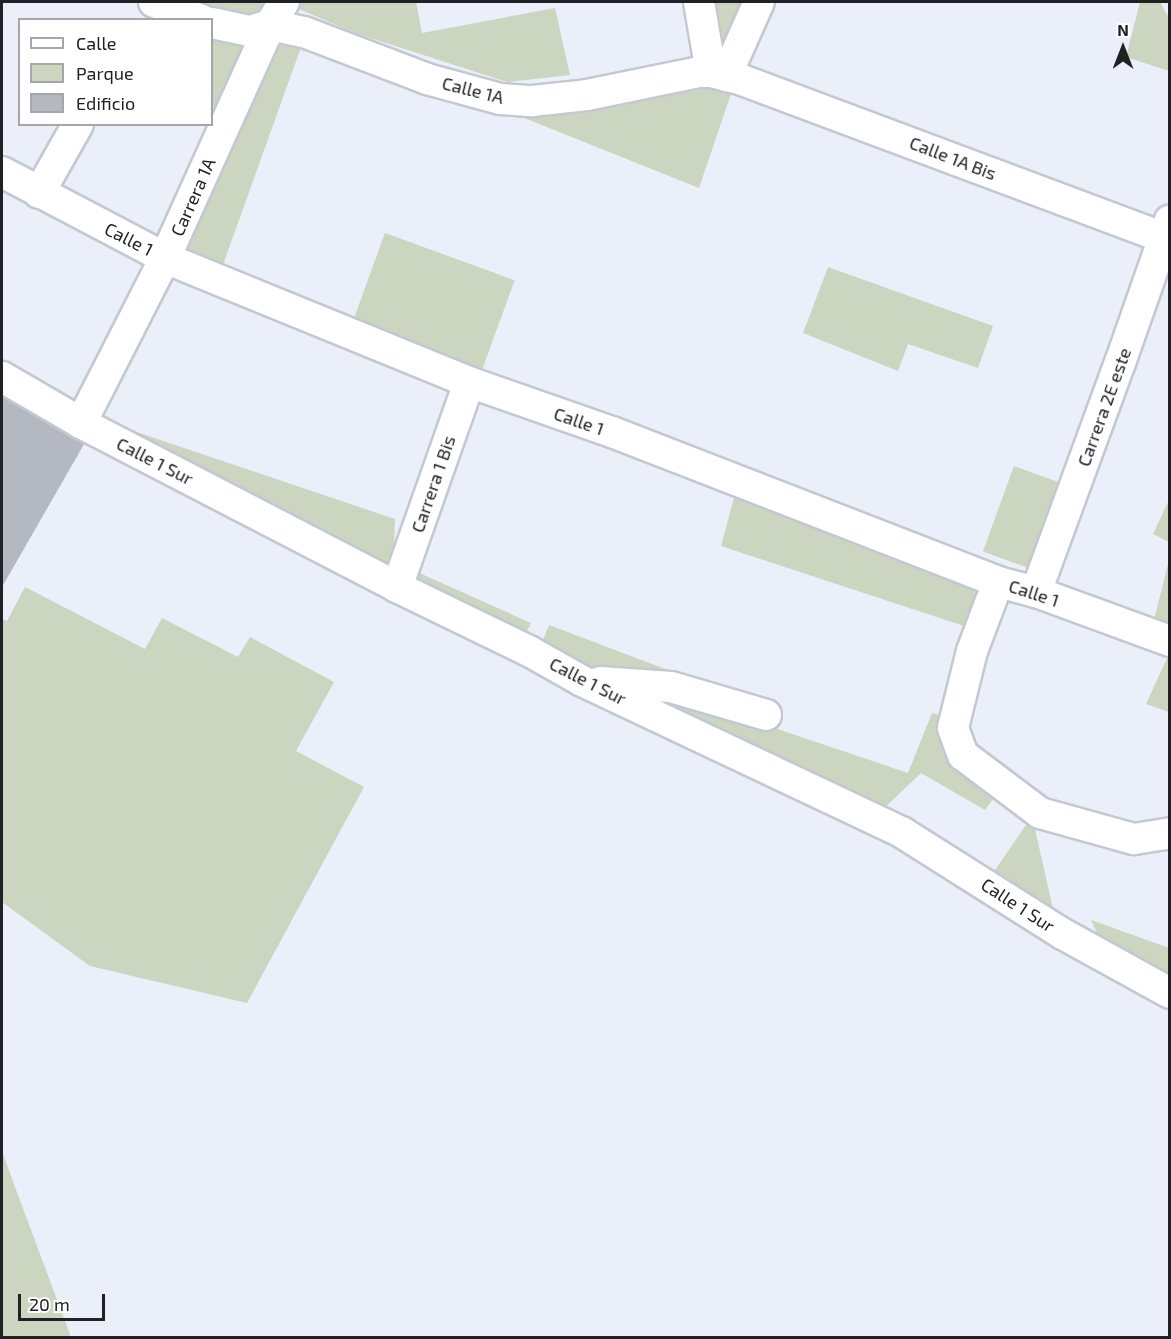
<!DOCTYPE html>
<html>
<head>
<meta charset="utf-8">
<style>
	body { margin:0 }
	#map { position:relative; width:1171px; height:1339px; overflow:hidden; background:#eaeff9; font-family:"Exo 2",sans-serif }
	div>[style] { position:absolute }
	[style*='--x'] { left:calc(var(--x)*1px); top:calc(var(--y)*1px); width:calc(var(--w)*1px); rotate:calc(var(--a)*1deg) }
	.green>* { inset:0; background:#ccd5bf; transform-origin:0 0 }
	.building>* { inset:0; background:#b3b8c1 }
	.roads { filter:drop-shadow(2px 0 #c3c8d1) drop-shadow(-2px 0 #c3c8d1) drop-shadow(0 2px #c3c8d1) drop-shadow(0 -2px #c3c8d1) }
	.street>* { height:30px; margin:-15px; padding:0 15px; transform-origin:15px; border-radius:15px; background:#fff }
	span { translate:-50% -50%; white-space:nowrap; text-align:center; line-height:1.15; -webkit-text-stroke:6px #fff; paint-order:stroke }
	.street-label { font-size:18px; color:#202125 }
	.frame { position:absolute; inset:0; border:3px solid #202125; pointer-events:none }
	.legend { position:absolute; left:18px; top:18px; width:195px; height:108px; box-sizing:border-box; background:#fff; border:2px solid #a6a6a8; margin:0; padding:8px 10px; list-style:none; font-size:18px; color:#202125 }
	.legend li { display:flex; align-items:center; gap:12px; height:30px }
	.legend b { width:30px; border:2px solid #a6a6a8 }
	.north { position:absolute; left:1093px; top:18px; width:60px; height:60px; -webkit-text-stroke:4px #fff; paint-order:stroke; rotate:0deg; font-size:16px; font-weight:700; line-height:24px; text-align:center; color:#202125 }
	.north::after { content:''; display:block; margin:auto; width:21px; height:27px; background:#202125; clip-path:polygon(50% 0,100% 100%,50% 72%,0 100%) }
	.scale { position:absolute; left:18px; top:1294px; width:87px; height:27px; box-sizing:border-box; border:3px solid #202125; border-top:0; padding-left:8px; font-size:18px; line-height:21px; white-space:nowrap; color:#202125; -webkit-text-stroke:4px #fff; paint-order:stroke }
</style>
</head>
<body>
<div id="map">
	<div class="green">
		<div style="clip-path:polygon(174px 2px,269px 2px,263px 14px,235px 24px)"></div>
		<div style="clip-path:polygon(297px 2px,416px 2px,422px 33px,555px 8px,570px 75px,507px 82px,355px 33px,294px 7px)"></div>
		<div style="clip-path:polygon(705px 2px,751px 2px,723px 71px)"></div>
		<div style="clip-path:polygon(1140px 2px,1160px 2px,1169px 18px,1169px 71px,1126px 57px)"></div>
		<div style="clip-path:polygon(212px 28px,249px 35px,225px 114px,212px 106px)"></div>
		<div style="clip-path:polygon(274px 34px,304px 39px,220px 273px,174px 254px)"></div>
		<div style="clip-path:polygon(688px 80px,734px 85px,699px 188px,507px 111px)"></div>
		<div style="left:385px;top:233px;width:138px;height:100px;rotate:20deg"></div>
		<div style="clip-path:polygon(828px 267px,993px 326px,978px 368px,908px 344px,898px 371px,803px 333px)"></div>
		<div style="clip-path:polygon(104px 421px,395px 519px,393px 572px)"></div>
		<div style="left:1014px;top:466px;width:52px;height:91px;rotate:20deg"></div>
		<div style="clip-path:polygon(737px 487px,991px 585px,973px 629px,721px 546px)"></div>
		<div style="clip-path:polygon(1169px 500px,1170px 542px,1169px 542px,1153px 534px)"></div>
		<div style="clip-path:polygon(1169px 560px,1169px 635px,1152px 628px)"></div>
		<div style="clip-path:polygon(415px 571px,531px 623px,523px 639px,410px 583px)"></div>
		<div style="clip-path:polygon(25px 587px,145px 649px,162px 618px,238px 657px,250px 637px,334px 682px,296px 751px,364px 787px,247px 1003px,90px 966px,2px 902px,2px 619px,7px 621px)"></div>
		<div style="clip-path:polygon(549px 625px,668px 670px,664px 681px,592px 674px,540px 647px)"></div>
		<div style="clip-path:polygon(1169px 654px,1169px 712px,1146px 704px)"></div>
		<div style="clip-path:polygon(623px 691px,671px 693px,908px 773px,932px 713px,947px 718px,998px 792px,985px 810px,921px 773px,879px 813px)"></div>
		<div style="clip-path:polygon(1032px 816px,1056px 922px,991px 876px)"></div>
		<div style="clip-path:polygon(1091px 920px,1169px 948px,1169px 982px,1102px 944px)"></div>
		<div style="clip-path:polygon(2px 1151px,15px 1187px,71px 1337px,2px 1337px)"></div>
	</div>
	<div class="building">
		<div style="clip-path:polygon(2px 391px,87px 439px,2px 587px)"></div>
	</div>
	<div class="roads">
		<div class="street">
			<div style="--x:154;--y:2;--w:51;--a:20.6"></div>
			<div style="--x:699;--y:2;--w:71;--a:80.3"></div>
			<div style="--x:212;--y:23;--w:39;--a:12"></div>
			<div style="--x:250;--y:31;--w:21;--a:-17"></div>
			<div style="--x:270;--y:25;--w:35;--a:12"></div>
			<div style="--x:304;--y:32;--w:132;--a:20.9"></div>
			<div style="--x:427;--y:79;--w:76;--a:15.3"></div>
			<div style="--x:500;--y:99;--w:32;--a:4"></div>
			<div style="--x:532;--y:101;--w:55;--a:-6.2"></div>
			<div style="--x:587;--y:95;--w:114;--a:-11.6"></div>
			<div style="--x:699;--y:72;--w:12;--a:0"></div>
			<div style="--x:711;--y:72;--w:32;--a:14"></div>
			<div style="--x:742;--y:80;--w:449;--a:20.5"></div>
			<div style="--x:726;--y:76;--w:81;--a:-66"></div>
			<div style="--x:2;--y:172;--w:184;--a:27.8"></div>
			<div style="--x:165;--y:258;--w:328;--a:22.2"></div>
			<div style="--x:469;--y:382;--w:151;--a:19.3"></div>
			<div style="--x:612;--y:432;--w:414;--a:21.2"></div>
			<div style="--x:998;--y:582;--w:39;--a:15"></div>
			<div style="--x:1036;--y:592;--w:143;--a:20.1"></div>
			<div style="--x:39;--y:193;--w:79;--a:-60.5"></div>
			<div style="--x:2;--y:377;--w:91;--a:30.2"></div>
			<div style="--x:81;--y:423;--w:356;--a:27.4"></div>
			<div style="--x:397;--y:587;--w:147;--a:25.9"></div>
			<div style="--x:529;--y:651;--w:61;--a:29.5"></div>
			<div style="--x:582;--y:681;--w:355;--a:25.3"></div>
			<div style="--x:903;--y:833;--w:189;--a:32.3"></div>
			<div style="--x:1063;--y:934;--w:122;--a:28.9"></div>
			<div style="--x:81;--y:423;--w:185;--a:-63"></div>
			<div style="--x:165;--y:258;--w:256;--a:-65.7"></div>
			<div style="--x:270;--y:25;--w:27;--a:-59"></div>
			<div style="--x:998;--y:582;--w:74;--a:110.6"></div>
			<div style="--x:972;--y:651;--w:79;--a:103.9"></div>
			<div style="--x:953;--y:728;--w:29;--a:70"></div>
			<div style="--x:963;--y:755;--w:96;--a:37"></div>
			<div style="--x:1040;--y:813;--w:98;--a:15.5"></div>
			<div style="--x:1134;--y:839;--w:36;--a:-9"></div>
			<div style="--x:397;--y:587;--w:217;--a:-70.6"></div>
			<div style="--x:1036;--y:592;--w:244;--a:-69.9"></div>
			<div style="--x:1120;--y:363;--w:151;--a:-70.7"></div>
			<div style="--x:600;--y:682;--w:71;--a:4"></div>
			<div style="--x:671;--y:687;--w:99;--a:16.4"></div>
		</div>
	</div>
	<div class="street-label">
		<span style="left:473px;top:90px;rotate:14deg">Calle 1A</span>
		<span style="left:953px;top:158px;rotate:21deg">Calle 1A Bis</span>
		<span style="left:193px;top:197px;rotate:-66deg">Carrera 1A</span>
		<span style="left:129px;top:239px;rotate:27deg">Calle 1</span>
		<span style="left:1104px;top:407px;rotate:-70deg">Carrera 2E este</span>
		<span style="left:579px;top:421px;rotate:19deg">Calle 1</span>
		<span style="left:155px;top:461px;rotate:27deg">Calle 1 Sur</span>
		<span style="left:433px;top:484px;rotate:-71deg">Carrera 1 Bis</span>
		<span style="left:1034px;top:593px;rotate:18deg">Calle 1</span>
		<span style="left:588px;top:681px;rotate:27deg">Calle 1 Sur</span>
		<span style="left:1018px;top:905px;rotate:33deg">Calle 1 Sur</span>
	</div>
	<div class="frame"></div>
	<ul class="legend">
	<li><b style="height:8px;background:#fff"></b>Calle</li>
	<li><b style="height:16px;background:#ccd5bf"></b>Parque</li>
	<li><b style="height:16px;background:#b3b8c1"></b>Edificio</li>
	</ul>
	<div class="north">N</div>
	<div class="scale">20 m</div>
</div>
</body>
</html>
